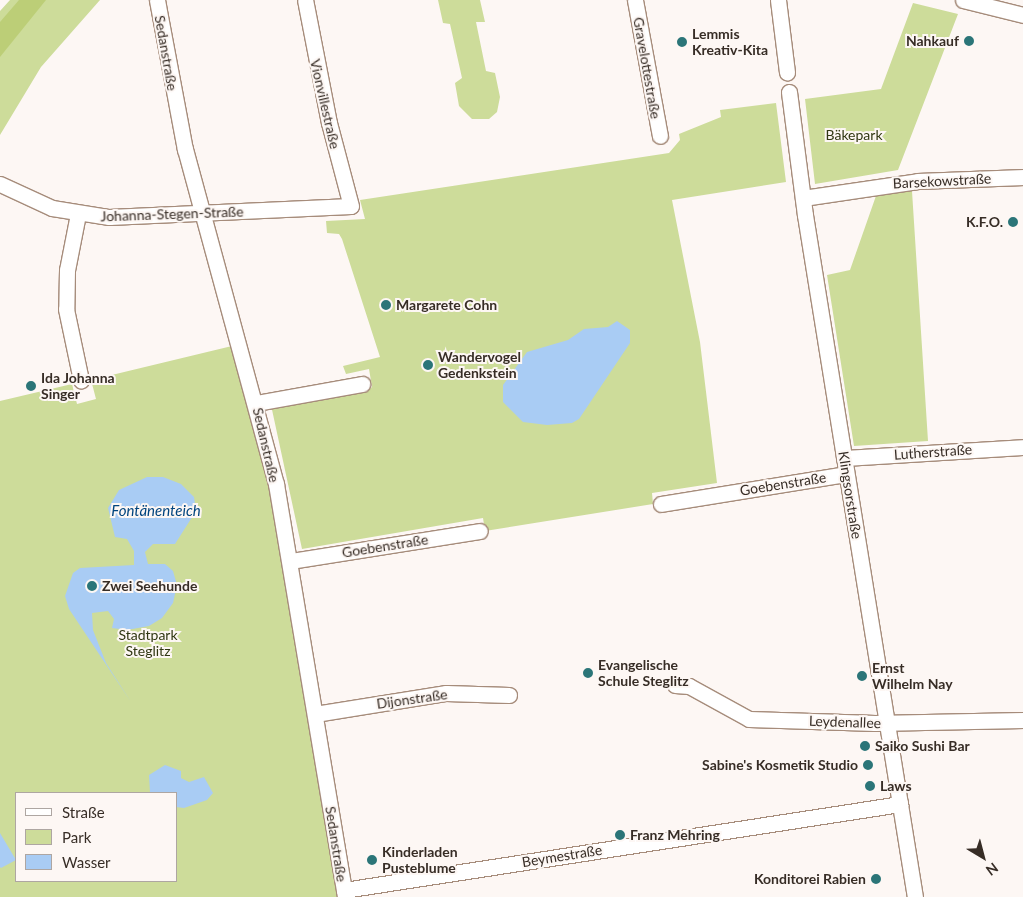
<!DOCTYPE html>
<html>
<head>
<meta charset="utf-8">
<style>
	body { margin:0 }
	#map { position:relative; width:1023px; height:897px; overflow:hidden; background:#fdf7f4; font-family:Lato,sans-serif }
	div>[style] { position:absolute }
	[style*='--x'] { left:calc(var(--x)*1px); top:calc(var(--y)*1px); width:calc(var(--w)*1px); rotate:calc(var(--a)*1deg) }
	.green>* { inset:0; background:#cddc9a }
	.forest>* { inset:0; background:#bcce77 }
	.water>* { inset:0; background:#a9ccf4 }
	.roads { filter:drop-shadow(1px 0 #a68c7b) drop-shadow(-1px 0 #a68c7b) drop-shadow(0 1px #a68c7b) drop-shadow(0 -1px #a68c7b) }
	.minor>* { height:15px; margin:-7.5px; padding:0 7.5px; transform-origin:7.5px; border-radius:7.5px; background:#fff }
	.dots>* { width:14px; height:14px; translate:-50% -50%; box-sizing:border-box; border:2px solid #fdf7f4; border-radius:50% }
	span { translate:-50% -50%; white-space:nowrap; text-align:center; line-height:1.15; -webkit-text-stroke:4px #fdf7f4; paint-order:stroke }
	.poi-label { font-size:14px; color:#372d26; font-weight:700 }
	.left { translate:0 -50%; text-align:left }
	.right { translate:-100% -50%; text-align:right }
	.street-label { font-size:14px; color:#372d26 }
	.park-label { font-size:14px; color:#303712 }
	.water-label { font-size:15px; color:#00447e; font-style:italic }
	.legend { position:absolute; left:15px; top:792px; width:162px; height:90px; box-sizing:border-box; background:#fdf7f4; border:1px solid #aea6a2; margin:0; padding:6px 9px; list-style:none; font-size:15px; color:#372d26 }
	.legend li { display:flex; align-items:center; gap:10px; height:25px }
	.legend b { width:25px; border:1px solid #aea6a2 }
	.north { position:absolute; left:958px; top:832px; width:50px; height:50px; -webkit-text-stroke:4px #fdf7f4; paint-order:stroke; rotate:143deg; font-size:14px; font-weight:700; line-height:20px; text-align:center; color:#372d26 }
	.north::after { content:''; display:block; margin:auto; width:18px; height:22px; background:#372d26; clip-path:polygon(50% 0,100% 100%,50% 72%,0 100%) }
</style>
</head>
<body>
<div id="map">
	<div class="green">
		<div style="clip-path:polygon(10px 0,100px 0,41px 67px,0 135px,0 11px)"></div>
		<div style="clip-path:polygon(438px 0,480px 0,485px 22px,476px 22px,486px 71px,495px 73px,500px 97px,497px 112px,489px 119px,472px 119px,459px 106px,455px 83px,462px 78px,450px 24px,443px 23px)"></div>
		<div style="clip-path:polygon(913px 3px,958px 14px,898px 170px,815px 184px,805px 99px,881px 89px)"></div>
		<div style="clip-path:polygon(776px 103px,786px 182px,672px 200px,700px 342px,717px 483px,652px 493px,653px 504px,485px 531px,483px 518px,302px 549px,271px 405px,353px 389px,366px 392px,372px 387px,369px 369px,346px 374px,343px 366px,380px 357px,342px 239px,339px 234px,327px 233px,326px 221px,365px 219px,360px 200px,669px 153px,680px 140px,679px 134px,721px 117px,720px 110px)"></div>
		<div style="clip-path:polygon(912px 191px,928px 441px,854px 446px,827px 275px,850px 270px,877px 193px)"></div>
		<div style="clip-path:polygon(evenodd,232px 346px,271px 497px,338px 897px,0 897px,0 401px,72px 384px,77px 404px,96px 399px,91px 380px,232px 346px,16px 793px,176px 793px,176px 881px,16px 881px,16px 793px)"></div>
	</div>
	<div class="forest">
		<div style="clip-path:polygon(19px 0,46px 0,0 57px,0 22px)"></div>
	</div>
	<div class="water">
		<div style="clip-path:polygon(617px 321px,630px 330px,630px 343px,579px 419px,572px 423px,547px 425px,523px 422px,503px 402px,503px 385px,527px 352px,568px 340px,584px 329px,608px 327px)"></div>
		<div style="clip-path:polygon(147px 477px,163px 477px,181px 484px,194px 497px,196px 511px,175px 544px,153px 544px,145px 552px,148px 564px,165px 564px,173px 571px,177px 585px,173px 603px,162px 618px,149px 626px,127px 630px,112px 628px,114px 619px,108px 611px,92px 613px,93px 630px,106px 663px,131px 702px,69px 609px,65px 596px,73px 573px,80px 568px,134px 565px,134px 551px,127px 539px,115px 537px,108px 508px,119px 490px)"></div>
		<div style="clip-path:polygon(165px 765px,181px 771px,181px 778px,189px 782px,204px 777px,213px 793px,207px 800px,184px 808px,176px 807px,176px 793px,150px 793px,149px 775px)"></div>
		<div style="clip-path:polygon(0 833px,16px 860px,1px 868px,0 867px)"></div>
	</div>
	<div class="roads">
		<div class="minor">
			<div style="--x:157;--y:0;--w:152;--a:79.4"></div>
			<div style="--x:185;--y:149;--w:347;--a:74.8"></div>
			<div style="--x:276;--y:484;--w:419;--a:80.5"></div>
			<div style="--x:635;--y:0;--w:138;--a:79.6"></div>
			<div style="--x:778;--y:0;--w:73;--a:82.9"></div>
			<div style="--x:963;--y:0;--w:62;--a:14"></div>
			<div style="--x:789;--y:92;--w:124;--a:82.6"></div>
			<div style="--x:805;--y:215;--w:691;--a:80.84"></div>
			<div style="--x:0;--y:184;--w:57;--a:24.8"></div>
			<div style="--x:52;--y:208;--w:58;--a:9"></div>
			<div style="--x:109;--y:217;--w:242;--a:-2.6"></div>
			<div style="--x:351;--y:206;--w:86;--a:-104.8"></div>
			<div style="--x:329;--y:123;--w:125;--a:-101"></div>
			<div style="--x:803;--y:198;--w:116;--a:-8.4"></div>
			<div style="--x:918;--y:181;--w:105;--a:-2.2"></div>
			<div style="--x:78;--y:214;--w:57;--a:101.1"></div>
			<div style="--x:67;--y:270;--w:39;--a:91"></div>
			<div style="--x:66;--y:309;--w:73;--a:78.1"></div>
			<div style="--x:256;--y:403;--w:108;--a:-10.2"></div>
			<div style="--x:844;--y:458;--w:179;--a:-3.5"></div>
			<div style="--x:661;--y:504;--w:187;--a:-9.2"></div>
			<div style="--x:291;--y:561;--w:191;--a:-9"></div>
			<div style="--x:675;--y:685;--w:14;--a:4"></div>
			<div style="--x:689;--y:686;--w:68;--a:28.8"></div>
			<div style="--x:749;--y:719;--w:126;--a:1.8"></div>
			<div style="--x:875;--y:723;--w:148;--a:-1.2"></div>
			<div style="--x:315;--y:714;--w:133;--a:-9.1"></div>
			<div style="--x:446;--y:693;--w:63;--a:1.8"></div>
			<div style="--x:344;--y:890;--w:563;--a:-8.79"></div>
		</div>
	</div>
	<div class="dots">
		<div style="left:969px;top:41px;background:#2b7578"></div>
		<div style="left:682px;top:42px;background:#2b7578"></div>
		<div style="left:1013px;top:222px;background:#2b7578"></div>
		<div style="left:386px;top:305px;background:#2b7578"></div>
		<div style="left:428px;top:365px;background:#2b7578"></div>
		<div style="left:31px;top:386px;background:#2b7578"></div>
		<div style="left:92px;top:586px;background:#2b7578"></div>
		<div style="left:588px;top:673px;background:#2b7578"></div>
		<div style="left:862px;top:676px;background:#2b7578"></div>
		<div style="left:865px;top:746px;background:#2b7578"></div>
		<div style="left:868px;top:765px;background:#2b7578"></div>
		<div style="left:870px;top:786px;background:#2b7578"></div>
		<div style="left:620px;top:835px;background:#2b7578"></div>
		<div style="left:372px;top:860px;background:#2b7578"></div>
		<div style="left:876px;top:879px;background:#2b7578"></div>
	</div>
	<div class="poi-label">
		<span class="left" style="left:692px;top:42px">Lemmis<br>Kreativ-Kita</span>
		<span class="right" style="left:959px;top:41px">Nahkauf</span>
		<span class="right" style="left:1003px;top:222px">K.F.O.</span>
		<span class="left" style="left:396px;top:305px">Margarete Cohn</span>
		<span class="left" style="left:438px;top:365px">Wandervogel<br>Gedenkstein</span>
		<span class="left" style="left:41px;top:386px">Ida Johanna<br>Singer</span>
		<span class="left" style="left:102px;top:586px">Zwei Seehunde</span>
		<span class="left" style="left:598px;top:673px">Evangelische<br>Schule Steglitz</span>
		<span class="left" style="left:872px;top:676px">Ernst<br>Wilhelm Nay</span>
		<span class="left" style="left:875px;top:746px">Saiko Sushi Bar</span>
		<span class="right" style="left:858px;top:765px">Sabine's Kosmetik Studio</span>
		<span class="left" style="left:880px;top:786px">Laws</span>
		<span class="left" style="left:630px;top:835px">Franz Mehring</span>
		<span class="left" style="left:382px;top:860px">Kinderladen<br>Pusteblume</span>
		<span class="right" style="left:866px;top:879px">Konditorei Rabien</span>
	</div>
	<div class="street-label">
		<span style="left:166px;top:53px;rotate:80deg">Sedanstraße</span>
		<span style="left:647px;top:68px;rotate:80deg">Gravelottestraße</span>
		<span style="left:325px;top:104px;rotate:77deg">Vionvillestraße</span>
		<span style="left:942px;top:181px;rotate:-3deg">Barsekowstraße</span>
		<span style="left:172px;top:214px;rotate:-2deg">Johanna-Stegen-Straße</span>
		<span style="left:266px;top:445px;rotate:77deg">Sedanstraße</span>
		<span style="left:933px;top:452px;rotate:-4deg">Lutherstraße</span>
		<span style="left:783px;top:484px;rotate:-9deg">Goebenstraße</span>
		<span style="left:850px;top:495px;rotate:81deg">Klingsorstraße</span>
		<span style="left:385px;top:546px;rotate:-9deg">Goebenstraße</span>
		<span style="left:412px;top:699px;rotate:-8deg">Dijonstraße</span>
		<span style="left:845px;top:722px;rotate:2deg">Leydenallee</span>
		<span style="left:336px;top:844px;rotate:81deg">Sedanstraße</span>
		<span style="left:562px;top:856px;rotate:-9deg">Beymestraße</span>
	</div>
	<div class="park-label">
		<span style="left:854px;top:135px">Bäkepark</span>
		<span style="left:148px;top:643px">Stadtpark<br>Steglitz</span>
	</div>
	<div class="water-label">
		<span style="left:156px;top:511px">Fontänenteich</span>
	</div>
	<ul class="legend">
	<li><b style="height:6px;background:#fff"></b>Straße</li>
	<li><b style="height:14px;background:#cddc9a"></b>Park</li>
	<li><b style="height:14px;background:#a9ccf4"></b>Wasser</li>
	</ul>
	<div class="north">N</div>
</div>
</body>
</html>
